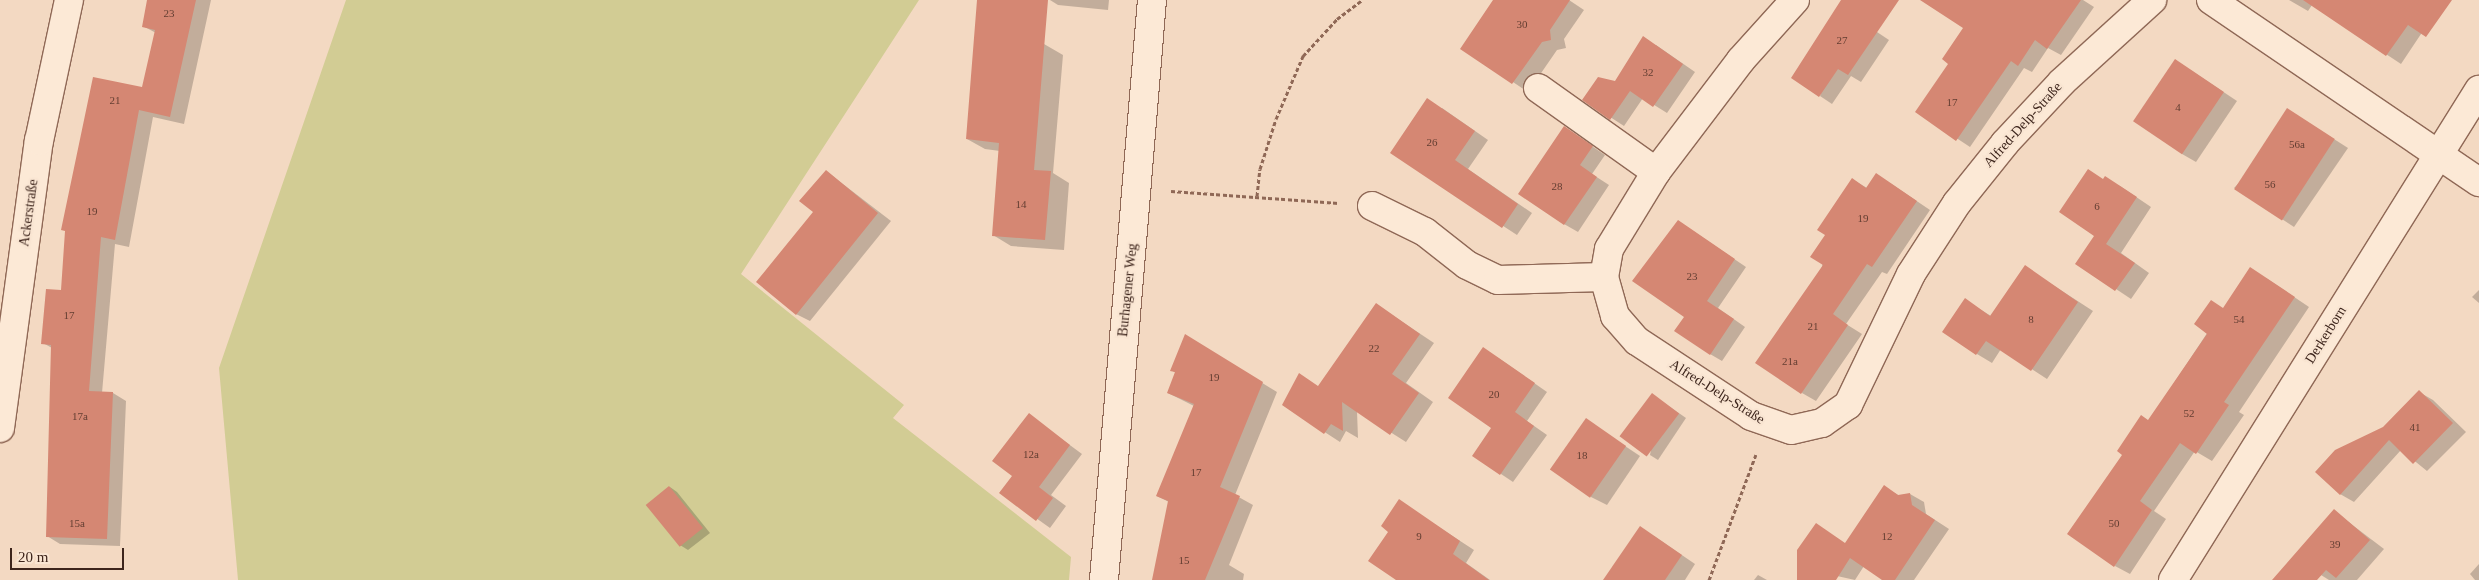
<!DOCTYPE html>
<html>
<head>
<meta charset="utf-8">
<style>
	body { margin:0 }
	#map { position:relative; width:2479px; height:580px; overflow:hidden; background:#f3d9c2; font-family:"Times New Roman",serif }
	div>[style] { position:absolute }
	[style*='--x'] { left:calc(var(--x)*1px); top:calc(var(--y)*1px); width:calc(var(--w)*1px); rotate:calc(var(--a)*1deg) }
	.green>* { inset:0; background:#d2cc94 }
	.shadow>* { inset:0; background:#0003 }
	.building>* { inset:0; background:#d58773; transform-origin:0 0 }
	.path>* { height:3px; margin-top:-1.5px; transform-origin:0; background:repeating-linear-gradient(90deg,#8f6856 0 4px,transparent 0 6.5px) }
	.roads { filter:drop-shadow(1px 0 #8f6856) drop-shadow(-1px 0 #8f6856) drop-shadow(0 1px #8f6856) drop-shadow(0 -1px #8f6856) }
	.minor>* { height:28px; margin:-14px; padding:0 14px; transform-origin:14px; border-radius:14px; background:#fce9d6 }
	span { translate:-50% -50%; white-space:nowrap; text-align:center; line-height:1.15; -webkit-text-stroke:4.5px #f9e5d2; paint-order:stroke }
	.number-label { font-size:11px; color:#633e32 }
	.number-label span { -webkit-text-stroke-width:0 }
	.street-label { font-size:14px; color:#3d251c }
	.scale { position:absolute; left:10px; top:548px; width:114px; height:22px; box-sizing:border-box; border:2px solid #3d251c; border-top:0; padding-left:6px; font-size:15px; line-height:18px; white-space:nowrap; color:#3d251c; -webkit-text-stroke:4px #f9e5d2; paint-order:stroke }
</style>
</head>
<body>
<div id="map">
	<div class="green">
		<div style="clip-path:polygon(346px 0,919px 0,741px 274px,904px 405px,893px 418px,1071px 557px,1069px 580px,238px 580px,219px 368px)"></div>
	</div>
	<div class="shadow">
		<div style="clip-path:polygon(149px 0,211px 0,184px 124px,153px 117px,129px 247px,115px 244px,102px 393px,113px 393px,126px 401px,120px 546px,60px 544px,47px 536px,52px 348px,43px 343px,143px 89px,156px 33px,143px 26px)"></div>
		<div style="clip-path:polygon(1050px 0,1109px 0,1108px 10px,1058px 5px)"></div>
		<div style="clip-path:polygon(1494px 0,1569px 0,1584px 10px,1564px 39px,1566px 48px,1557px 50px,1528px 92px,1462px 48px)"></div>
		<div style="clip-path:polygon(1923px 0,2083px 0,2094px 7px,2061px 55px,2048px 48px,2032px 72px,2024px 68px,1970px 147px,1917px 112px,1950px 64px,1965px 28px)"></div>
		<div style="clip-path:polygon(2289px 0,2403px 0,2431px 19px,2401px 64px,2312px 5px,2308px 11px)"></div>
		<div style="clip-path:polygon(1850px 14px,1889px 40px,1861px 82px,1851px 76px,1832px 104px,1820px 96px)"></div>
		<div style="clip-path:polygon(1044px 44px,1063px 55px,1053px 173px,1069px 183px,1064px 250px,1011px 246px,993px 235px,1000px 151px,985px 149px,967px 139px)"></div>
		<div style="clip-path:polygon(1656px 45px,1695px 72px,1667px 113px,1643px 98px,1624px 126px,1584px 100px,1616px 82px)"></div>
		<div style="clip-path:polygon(2189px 69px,2237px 101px,2196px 162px,2182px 154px)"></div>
		<div style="clip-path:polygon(1442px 108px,1488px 140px,1468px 169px,1532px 213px,1517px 235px,1391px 153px)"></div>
		<div style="clip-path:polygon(2301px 118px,2348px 148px,2294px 227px,2234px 188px)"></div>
		<div style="clip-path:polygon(1565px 128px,1605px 155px,1592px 174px,1609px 185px,1578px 232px,1564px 224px)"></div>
		<div style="clip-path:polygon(826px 171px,891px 221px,810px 321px,796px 314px,814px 212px)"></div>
		<div style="clip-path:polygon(1852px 179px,1867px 188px,1890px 183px,1930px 210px,1887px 274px,1882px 272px,1846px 324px,1862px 334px,1816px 401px,1802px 393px,1827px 235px)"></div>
		<div style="clip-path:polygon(2103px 180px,2120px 186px,2151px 207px,2121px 253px,2149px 273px,2131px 299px,2077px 263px,2096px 236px)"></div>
		<div style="clip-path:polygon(1690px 229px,1746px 267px,1718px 308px,1745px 327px,1722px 361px,1710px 354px,1686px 317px)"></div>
		<div style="clip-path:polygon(2025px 267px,2093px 311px,2047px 379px,2001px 349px,1992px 363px,1977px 354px,1965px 300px,1991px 316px)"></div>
		<div style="clip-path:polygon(2266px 278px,2309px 307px,2239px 412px,2244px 415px,2212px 461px,2195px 451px,2154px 511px,2166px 519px,2130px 574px,2115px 566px,2149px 421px,2223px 309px)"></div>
		<div style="clip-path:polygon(2479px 290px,2479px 303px,2472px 297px)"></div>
		<div style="clip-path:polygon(1377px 305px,1434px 343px,1406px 383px,1433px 402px,1406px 442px,1357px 411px,1358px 438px,1346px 431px,1340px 442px,1283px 405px,1319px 387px)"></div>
		<div style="clip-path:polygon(1199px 344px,1277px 392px,1235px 495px,1253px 505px,1229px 565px,1244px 574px,1243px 580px,1153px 580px,1169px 502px,1157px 496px,1194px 406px,1168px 393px,1176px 373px,1171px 370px)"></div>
		<div style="clip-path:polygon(1497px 357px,1547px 392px,1527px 421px,1547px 435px,1513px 482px,1501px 474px,1493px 427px)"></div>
		<div style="clip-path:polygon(2419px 392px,2433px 400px,2466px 432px,2427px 471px,2401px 450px,2354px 502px,2340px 494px,2384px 428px)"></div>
		<div style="clip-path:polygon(1660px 400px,1686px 418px,1658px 460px,1650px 455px)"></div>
		<div style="clip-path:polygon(1029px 415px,1082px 454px,1051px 495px,1066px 506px,1050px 528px,1001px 493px,1014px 476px)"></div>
		<div style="clip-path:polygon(1586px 420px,1640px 456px,1607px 505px,1591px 497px)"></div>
		<div style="clip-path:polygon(670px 487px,677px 492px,710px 533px,688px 550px,680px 545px)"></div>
		<div style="clip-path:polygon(1884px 487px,1900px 496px,1910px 494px,1924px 502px,1926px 514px,1949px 529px,1914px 580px,1884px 580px,1864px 566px,1855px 580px,1837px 576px,1834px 580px,1798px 580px,1846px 544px)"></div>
		<div style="clip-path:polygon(1399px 501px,1474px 550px,1466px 563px,1490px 580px,1398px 580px,1390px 531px)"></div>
		<div style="clip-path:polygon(2334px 511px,2384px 549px,2357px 580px,2329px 580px,2321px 575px)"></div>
		<div style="clip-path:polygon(1654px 536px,1695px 564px,1685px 580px,1604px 580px)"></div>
		<div style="clip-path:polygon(2479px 564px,2479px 580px,2475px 580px,2470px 574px)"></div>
		<div style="clip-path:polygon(1758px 575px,1767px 580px,1754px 580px)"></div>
	</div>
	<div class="building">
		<div style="clip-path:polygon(147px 0,196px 0,170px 117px,139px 110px,115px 240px,101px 237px,89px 391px,113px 392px,107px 539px,46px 537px,51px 345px,41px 344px,46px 289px,61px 290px,65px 231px,61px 230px,93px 77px,142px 87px,155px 30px,142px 27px)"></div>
		<div style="clip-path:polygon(977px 0,1048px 0,1034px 170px,1051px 171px,1045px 240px,992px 236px,999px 143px,966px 139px)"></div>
		<div style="clip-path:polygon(1493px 0,1570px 0,1550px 30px,1551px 40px,1542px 42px,1512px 84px,1460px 49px)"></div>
		<div style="clip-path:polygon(1841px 0,1899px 0,1848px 75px,1838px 69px,1819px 97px,1791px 78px)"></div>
		<div style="clip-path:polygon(1920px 0,2081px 0,2047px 49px,2035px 40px,2018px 66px,2011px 61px,1956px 141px,1915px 112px,1948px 64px,1942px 59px,1963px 28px)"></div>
		<div style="clip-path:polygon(2303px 0,2452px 0,2426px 37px,2408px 25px,2386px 56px)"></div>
		<div style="clip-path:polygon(1643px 36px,1683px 64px,1653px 107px,1630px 91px,1610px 120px,1582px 100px,1598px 77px,1615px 81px)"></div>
		<div style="left:2175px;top:59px;width:59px;height:75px;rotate:34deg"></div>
		<div style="clip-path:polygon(1427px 98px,1475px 131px,1455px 160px,1518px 204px,1502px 228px,1390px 153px)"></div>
		<div style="left:2287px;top:108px;width:57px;height:97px;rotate:33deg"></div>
		<div style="clip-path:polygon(1564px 126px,1593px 146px,1580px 165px,1597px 177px,1564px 225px,1518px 194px)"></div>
		<div style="clip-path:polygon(2088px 169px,2103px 179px,2105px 176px,2137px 197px,2106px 244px,2135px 263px,2115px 291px,2075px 264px,2094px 236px,2059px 212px)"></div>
		<div style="clip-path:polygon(826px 170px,878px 213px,796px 315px,756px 282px,813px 212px,799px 201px)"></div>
		<div style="clip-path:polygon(1876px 173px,1917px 201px,1872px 267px,1867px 264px,1833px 314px,1848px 325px,1801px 394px,1755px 363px,1823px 265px,1810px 257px,1825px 235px,1817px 230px,1852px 178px,1866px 188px)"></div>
		<div style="clip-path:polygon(1678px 220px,1735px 259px,1707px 301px,1734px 319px,1710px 355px,1674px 331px,1684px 317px,1632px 281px)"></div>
		<div style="clip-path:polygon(2025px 265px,2078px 302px,2031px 371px,1986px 341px,1976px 355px,1942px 332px,1965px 298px,1990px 316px)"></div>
		<div style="clip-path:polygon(2250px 267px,2295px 297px,2224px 402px,2229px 405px,2196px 454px,2180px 443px,2140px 501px,2152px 510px,2114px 567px,2067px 534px,2122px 455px,2117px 451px,2141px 415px,2148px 420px,2207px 334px,2194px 324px,2211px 300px,2223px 308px)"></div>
		<div style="clip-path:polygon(1376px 303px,1420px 334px,1392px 374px,1419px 393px,1390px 435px,1342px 402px,1343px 431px,1331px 424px,1324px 434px,1282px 405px,1299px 373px,1318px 386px)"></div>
		<div style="clip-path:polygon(1185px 334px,1263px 382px,1220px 487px,1240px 496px,1205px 580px,1152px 580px,1168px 501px,1156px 496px,1194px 404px,1167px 393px,1175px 372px,1170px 371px)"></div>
		<div style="clip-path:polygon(1483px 347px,1535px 383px,1515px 412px,1534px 426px,1500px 475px,1472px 456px,1491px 428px,1448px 398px)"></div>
		<div style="clip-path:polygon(2419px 390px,2453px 423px,2413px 464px,2389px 440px,2340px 495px,2315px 472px,2335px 450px,2383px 427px)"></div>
		<div style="left:1652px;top:393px;width:34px;height:54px;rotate:37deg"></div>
		<div style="clip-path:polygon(1029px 413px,1070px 445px,1039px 487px,1053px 498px,1036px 521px,999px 493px,1012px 476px,992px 461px)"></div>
		<div style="left:1586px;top:418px;width:49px;height:63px;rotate:35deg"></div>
		<div style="clip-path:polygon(1884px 485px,1898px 495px,1910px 493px,1912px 505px,1935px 520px,1895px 580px,1882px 580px,1850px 558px,1836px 580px,1797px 580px,1797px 550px,1816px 523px,1845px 543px)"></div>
		<div style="left:669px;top:486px;width:54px;height:30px;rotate:51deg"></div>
		<div style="clip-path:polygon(1399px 499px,1460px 541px,1453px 554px,1489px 580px,1396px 580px,1368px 561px,1388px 532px,1381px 526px)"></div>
		<div style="clip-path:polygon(2334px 509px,2370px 540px,2336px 578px,2326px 570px,2317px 580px,2272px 580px)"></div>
		<div style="clip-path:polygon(1640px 526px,1682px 555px,1665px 580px,1603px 580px)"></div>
	</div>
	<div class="path">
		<div style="--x:1171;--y:191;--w:168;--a:4.1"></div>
		<div style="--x:1257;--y:196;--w:27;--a:-84"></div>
		<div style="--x:1260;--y:169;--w:52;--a:-72.3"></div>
		<div style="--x:1276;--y:119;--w:69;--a:-66.8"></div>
		<div style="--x:1303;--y:56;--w:50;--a:-47.4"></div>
		<div style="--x:1337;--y:19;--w:31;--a:-37"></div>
		<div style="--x:1709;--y:580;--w:134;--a:-69.5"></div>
	</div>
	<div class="roads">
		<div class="minor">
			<div style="--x:1795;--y:0;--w:81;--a:132"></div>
			<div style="--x:1741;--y:60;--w:141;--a:127.2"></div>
			<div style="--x:1656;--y:172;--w:90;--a:121.4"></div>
			<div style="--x:1609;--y:249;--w:28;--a:100"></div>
			<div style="--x:1604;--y:277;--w:41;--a:74.2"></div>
			<div style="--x:1615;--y:316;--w:33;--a:49"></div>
			<div style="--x:1637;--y:341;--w:136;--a:33.3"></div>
			<div style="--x:1751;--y:416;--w:42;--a:19.3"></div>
			<div style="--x:1791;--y:430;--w:32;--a:-13"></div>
			<div style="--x:1822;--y:423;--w:32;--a:-35"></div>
			<div style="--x:1848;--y:405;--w:145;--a:-64.3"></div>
			<div style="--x:1911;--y:274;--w:85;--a:-57.1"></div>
			<div style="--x:1957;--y:203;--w:77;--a:-51.3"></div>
			<div style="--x:2005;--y:143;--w:83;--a:-46.9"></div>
			<div style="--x:2062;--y:82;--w:122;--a:-42.3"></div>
			<div style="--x:2211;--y:0;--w:324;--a:34.2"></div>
			<div style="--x:1538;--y:88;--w:145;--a:35.4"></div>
			<div style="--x:1372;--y:206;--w:59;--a:26.1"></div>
			<div style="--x:1425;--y:232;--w:53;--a:38.2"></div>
			<div style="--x:1467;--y:265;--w:34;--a:26"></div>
			<div style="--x:1498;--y:280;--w:106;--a:-1.6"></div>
			<div style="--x:0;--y:428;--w:290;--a:-82.3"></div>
			<div style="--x:39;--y:141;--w:144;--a:-78"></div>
			<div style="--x:1104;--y:580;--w:582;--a:-85.27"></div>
			<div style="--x:2173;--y:580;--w:578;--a:-58.02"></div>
		</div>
	</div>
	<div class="number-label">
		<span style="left:169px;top:13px">23</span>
		<span style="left:1522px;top:24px">30</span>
		<span style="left:1842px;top:40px">27</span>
		<span style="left:1648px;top:72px">32</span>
		<span style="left:115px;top:100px">21</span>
		<span style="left:1952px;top:102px">17</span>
		<span style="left:2178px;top:107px">4</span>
		<span style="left:1432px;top:142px">26</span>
		<span style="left:2297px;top:144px">56a</span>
		<span style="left:2270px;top:184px">56</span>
		<span style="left:1557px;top:186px">28</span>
		<span style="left:1021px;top:204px">14</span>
		<span style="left:2097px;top:206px">6</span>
		<span style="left:92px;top:211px">19</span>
		<span style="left:1863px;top:218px">19</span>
		<span style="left:1692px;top:276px">23</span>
		<span style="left:69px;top:315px">17</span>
		<span style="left:2031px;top:319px">8</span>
		<span style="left:2239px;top:319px">54</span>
		<span style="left:1813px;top:326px">21</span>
		<span style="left:1374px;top:348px">22</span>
		<span style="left:1790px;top:361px">21a</span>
		<span style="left:1214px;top:377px">19</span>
		<span style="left:1494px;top:394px">20</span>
		<span style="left:2189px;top:413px">52</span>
		<span style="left:80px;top:416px">17a</span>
		<span style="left:2415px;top:427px">41</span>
		<span style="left:1031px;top:454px">12a</span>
		<span style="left:1582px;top:455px">18</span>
		<span style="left:1196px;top:472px">17</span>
		<span style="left:77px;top:523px">15a</span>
		<span style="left:2114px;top:523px">50</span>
		<span style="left:1419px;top:536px">9</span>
		<span style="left:1887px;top:536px">12</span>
		<span style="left:2335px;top:544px">39</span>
		<span style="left:1184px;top:560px">15</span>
	</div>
	<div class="street-label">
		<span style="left:2023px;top:125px;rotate:-48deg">Alfred-Delp-Straße</span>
		<span style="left:29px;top:213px;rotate:-82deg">Ackerstraße</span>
		<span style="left:1128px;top:290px;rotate:-84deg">Burhagener Weg</span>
		<span style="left:2326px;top:335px;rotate:-58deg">Derkerborn</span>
		<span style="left:1717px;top:392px;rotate:32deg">Alfred-Delp-Straße</span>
	</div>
	<div class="scale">20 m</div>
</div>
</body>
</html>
